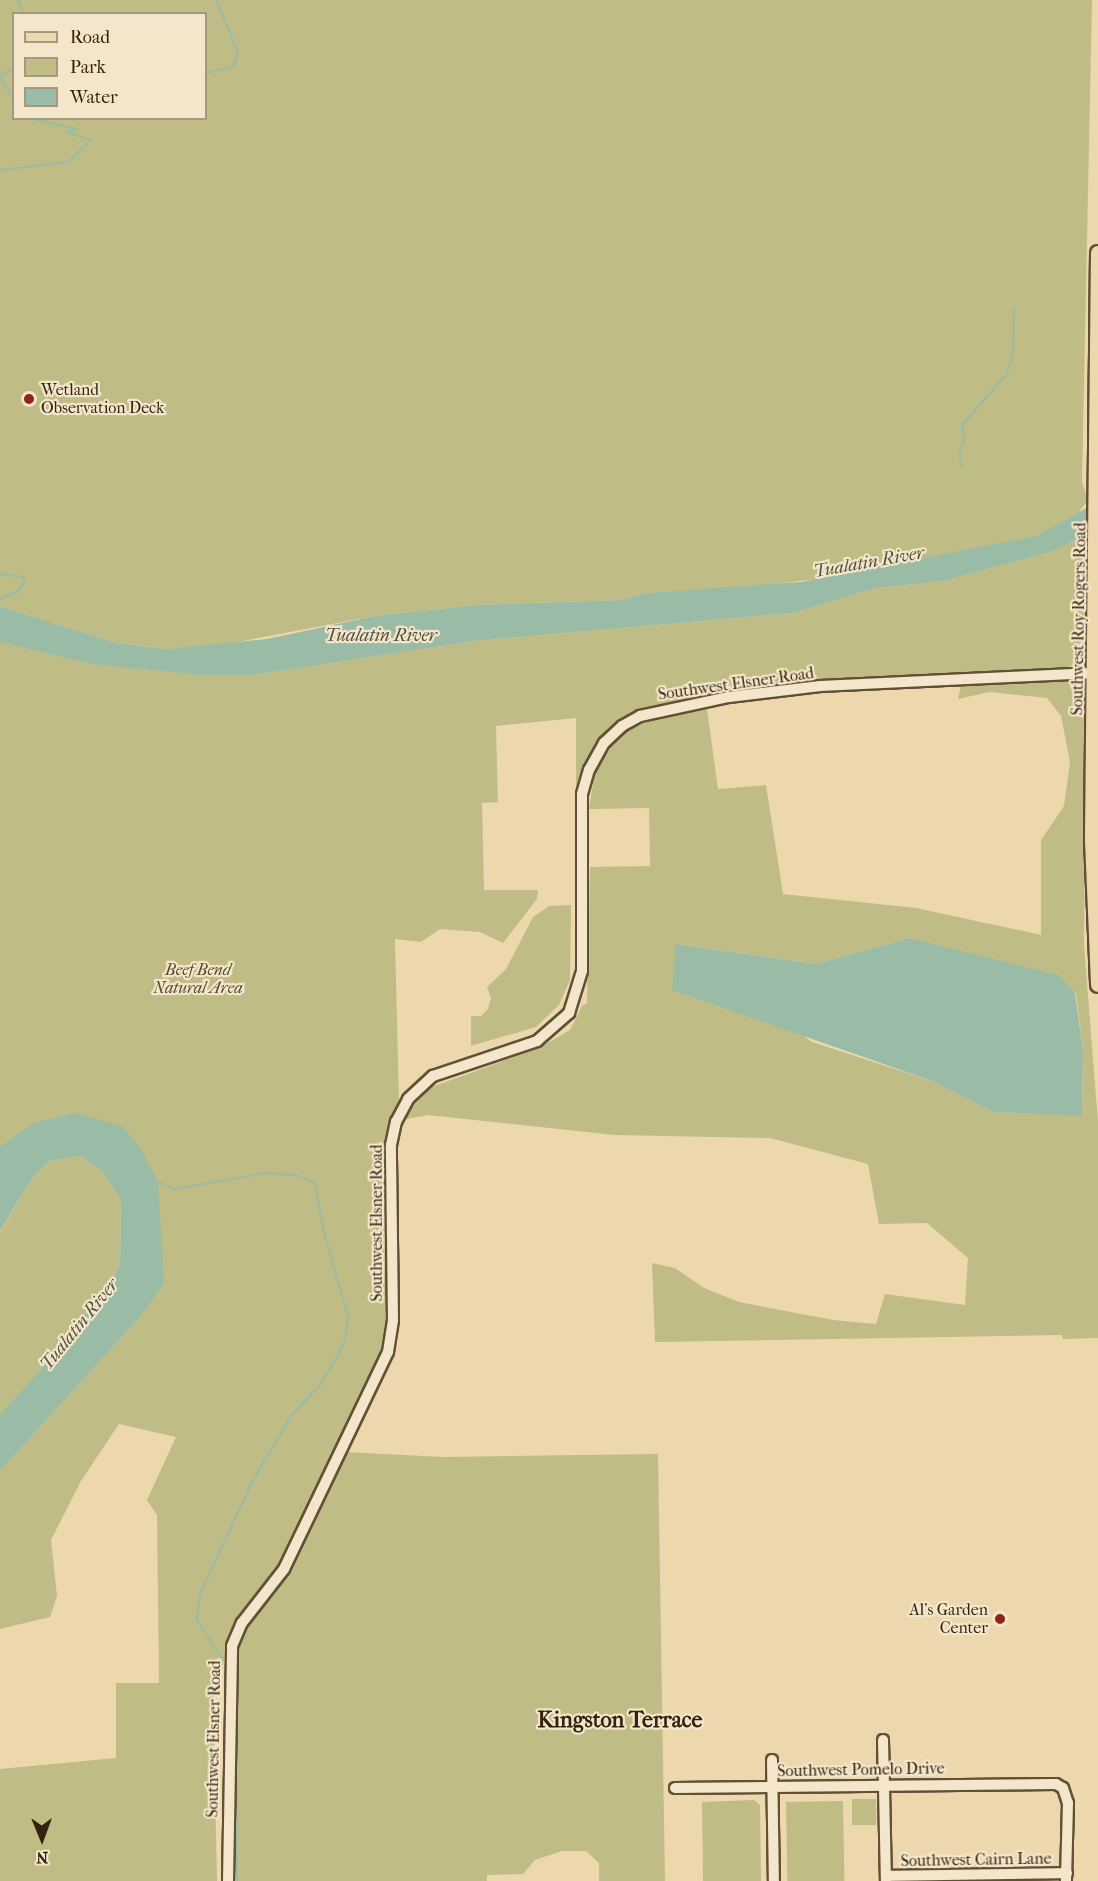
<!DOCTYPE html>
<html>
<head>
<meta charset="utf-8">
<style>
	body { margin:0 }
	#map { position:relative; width:1098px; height:1881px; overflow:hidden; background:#edd8ae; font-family:"IM FELL French Canon",serif }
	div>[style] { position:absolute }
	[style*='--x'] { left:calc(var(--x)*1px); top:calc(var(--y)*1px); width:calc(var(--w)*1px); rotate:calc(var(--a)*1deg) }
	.green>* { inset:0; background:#bfbc85; transform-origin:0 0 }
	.water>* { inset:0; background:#9abba6 }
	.stream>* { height:2px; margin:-1px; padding:0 1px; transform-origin:1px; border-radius:1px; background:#9abba6 }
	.roads { filter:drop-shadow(2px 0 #625036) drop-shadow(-2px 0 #625036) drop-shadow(0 2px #625036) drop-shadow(0 -2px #625036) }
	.minor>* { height:10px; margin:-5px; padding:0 5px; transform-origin:5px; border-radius:5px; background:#f3e6ca }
	.major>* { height:14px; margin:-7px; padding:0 7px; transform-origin:7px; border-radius:7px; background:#edd8ae }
	.dots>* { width:16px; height:16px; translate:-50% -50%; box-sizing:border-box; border:3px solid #f3e6ca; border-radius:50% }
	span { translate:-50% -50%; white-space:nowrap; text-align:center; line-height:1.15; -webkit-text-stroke:4.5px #f3e6ca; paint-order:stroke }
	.poi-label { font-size:16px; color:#33220e }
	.left { translate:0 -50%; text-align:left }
	.right { translate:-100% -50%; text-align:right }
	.street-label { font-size:16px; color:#33220e }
	.park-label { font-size:16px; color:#56482c; font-style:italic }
	.water-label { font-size:18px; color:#52503c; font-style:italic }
	.district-label { font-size:22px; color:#33220e; font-weight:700 }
	.legend { position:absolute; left:12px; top:12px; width:195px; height:108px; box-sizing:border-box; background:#f3e6ca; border:2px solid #a6987f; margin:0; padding:8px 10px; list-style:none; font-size:18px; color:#33220e }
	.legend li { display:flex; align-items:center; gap:12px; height:30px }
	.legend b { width:30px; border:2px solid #a6987f }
	.north { position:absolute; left:12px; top:1809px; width:60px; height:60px; -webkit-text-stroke:4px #f3e6ca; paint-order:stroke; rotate:179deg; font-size:16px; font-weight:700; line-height:24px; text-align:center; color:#33220e }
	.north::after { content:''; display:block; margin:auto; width:21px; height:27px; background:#33220e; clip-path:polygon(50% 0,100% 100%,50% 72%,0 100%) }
</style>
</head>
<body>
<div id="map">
	<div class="green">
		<div style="clip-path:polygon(evenodd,0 0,1092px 0,1082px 482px,1088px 500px,1078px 513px,1036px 536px,864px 573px,753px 587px,646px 593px,621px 600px,475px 605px,375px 616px,221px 645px,166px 649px,117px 643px,0 606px,0 0,14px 14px,206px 14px,206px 118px,14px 118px,14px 14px)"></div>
		<div style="clip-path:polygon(1087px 533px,1086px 640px,1083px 657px,1068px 668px,826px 681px,647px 708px,605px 733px,586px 761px,576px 791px,576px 718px,496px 726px,498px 802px,482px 803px,484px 890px,538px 890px,537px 899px,503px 943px,480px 932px,440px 929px,421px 942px,395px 939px,399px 1104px,392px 1115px,385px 1152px,387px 1305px,383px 1354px,278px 1570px,229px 1635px,220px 1680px,213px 1681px,217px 1881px,0 1881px,0 1769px,116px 1758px,116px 1683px,159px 1683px,157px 1515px,147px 1500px,176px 1437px,119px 1424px,81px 1481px,51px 1540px,57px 1596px,50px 1617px,0 1629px,0 1471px,140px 1317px,132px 1214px,101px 1152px,40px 1162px,0 1213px,0 638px,84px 653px,135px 668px,198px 675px,254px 675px,475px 641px,793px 613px,876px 588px,944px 581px,1054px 551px)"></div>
		<div style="clip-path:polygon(evenodd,1077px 680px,1086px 692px,1084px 945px,1098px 1122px,1098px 1338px,1063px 1339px,1062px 1335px,655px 1342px,652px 1263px,675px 1268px,704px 1288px,739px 1302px,833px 1320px,876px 1324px,885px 1294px,965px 1305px,968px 1258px,927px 1223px,879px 1224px,868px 1164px,770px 1138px,614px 1135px,428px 1115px,401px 1120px,429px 1088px,539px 1048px,570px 1030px,582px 1006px,587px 1003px,590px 867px,650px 866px,649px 808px,589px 809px,595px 771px,621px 733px,672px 712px,707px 709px,718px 789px,766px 785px,783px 894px,916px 908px,1041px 935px,1041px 840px,1064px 806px,1070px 762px,1061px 716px,1047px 698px,989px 692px,958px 699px,961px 685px,1077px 680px,909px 938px,1076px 993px,1083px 1051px,1082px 1115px,993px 1112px,932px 1081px,812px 1042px,677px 944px,816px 964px,909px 938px)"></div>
		<div style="clip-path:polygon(571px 905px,570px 980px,559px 1005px,536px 1027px,471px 1046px,471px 1016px,481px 1016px,488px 1009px,491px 998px,487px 987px,506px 969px,533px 917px,549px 906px)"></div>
		<div style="clip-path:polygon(80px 1156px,101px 1170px,121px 1199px,120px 1263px,104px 1298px,79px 1319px,67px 1340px,0 1414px,0 1232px,33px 1177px,49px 1161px)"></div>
		<div style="clip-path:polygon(344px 1452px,443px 1457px,658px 1454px,665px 1881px,599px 1881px,599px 1863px,586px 1851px,562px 1851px,535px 1860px,523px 1874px,487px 1875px,487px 1881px,235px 1881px,235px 1653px,249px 1616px,291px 1565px)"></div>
		<div style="left:876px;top:1799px;width:26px;height:24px;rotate:90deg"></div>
		<div style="clip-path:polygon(754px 1800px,760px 1805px,761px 1881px,703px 1881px,702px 1802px)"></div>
		<div style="left:843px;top:1801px;width:80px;height:57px;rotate:89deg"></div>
	</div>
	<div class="water">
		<div style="clip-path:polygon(1090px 506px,1089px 532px,1054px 551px,944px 581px,876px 588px,793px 613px,475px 641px,254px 675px,198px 675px,93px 664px,0 642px,0 606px,117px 643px,166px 649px,267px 639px,375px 616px,475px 605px,621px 600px,646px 593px,801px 582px,1036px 536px)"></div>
		<div style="clip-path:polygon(909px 938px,1059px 975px,1075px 993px,1083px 1051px,1082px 1116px,993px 1112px,932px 1081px,672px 990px,676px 944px,816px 964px)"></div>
		<div style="clip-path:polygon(75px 1113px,122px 1126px,140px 1147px,158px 1182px,164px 1283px,140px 1317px,0 1471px,0 1414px,67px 1340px,79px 1319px,104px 1298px,120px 1263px,121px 1199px,101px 1170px,80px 1156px,49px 1161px,33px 1177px,0 1231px,0 1147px,33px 1123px)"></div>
	</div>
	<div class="stream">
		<div style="--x:18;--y:0;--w:15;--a:70"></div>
		<div style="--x:206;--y:73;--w:28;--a:-13"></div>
		<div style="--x:233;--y:67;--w:15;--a:-70"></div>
		<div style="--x:238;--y:53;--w:57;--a:-112.5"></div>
		<div style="--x:0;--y:75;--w:15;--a:-23"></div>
		<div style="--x:0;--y:76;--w:28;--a:60"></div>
		<div style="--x:0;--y:170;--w:68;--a:-6.7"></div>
		<div style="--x:68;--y:162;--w:32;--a:-44"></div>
		<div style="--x:91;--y:140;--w:25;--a:-162"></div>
		<div style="--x:67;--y:132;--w:10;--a:-17"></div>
		<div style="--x:77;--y:129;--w:50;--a:-167.3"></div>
		<div style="--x:962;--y:467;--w:14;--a:-102"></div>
		<div style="--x:959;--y:453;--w:17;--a:-69"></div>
		<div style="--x:965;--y:437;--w:12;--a:-104"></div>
		<div style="--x:962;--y:425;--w:67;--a:-48.7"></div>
		<div style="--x:1006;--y:375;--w:21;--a:-71"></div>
		<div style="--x:1013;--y:355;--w:46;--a:-88.8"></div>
		<div style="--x:0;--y:574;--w:23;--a:7"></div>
		<div style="--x:23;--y:577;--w:5;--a:68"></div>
		<div style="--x:25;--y:582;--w:13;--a:129"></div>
		<div style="--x:17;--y:592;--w:18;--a:158"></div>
		<div style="--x:158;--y:1182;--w:18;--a:22"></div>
		<div style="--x:175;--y:1189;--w:92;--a:-10"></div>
		<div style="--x:266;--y:1173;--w:29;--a:4"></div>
		<div style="--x:295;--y:1175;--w:22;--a:22"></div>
		<div style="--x:315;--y:1183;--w:51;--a:79.8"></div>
		<div style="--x:324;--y:1233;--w:86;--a:73.9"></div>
		<div style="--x:348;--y:1316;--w:24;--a:97"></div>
		<div style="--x:345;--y:1340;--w:21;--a:115"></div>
		<div style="--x:336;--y:1359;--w:31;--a:122"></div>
		<div style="--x:320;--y:1385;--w:41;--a:133"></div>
		<div style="--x:292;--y:1415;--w:76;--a:121"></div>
		<div style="--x:253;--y:1480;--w:126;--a:114.9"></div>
		<div style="--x:200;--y:1594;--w:26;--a:97"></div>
		<div style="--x:197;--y:1620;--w:46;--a:57.3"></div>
		<div style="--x:236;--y:1695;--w:186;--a:89.7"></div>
	</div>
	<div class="roads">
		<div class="minor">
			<div style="--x:883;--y:1740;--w:141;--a:88.8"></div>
			<div style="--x:772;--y:1760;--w:121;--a:89.1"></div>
			<div style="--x:675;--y:1788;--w:381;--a:-0.6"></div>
			<div style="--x:1056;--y:1784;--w:8;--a:30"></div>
			<div style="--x:1063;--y:1788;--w:16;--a:72"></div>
			<div style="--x:1068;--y:1803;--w:78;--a:91.5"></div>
			<div style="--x:886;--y:1876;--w:181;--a:-0.9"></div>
			<div style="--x:228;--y:1881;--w:235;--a:-89"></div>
			<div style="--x:232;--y:1646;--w:25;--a:-67"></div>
			<div style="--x:242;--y:1623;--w:68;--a:-52.1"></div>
			<div style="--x:284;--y:1569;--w:241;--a:-64.4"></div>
			<div style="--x:388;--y:1352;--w:32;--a:-81"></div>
			<div style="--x:393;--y:1320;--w:175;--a:-90.7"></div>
			<div style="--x:391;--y:1145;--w:24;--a:-78"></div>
			<div style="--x:396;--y:1122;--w:26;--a:-62"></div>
			<div style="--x:408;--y:1099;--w:34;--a:-43"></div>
			<div style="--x:433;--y:1076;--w:110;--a:-18.6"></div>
			<div style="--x:537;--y:1041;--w:43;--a:-41.2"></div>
			<div style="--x:569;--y:1013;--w:44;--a:-72.8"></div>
			<div style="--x:582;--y:971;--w:177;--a:-90"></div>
			<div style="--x:582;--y:794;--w:25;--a:-74"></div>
			<div style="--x:589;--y:770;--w:31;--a:-61"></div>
			<div style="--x:604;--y:743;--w:25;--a:-43"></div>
			<div style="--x:622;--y:726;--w:21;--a:-29"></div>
			<div style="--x:640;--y:716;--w:91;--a:-12.1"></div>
			<div style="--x:729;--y:697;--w:92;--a:-6.9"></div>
			<div style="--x:820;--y:686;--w:274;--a:-2.7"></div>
		</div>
		<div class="major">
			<div style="--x:1098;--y:253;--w:587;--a:90.59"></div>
			<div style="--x:1092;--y:840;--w:145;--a:87.6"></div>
		</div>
	</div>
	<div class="dots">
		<div style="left:29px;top:399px;background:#8f2418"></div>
		<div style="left:1000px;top:1619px;background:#8f2418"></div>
	</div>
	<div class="poi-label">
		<span class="left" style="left:41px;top:399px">Wetland<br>Observation Deck</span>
		<span class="right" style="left:988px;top:1619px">Al's Garden<br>Center</span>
	</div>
	<div class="street-label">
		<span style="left:1079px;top:619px;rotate:-89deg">Southwest Roy Rogers Road</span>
		<span style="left:736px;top:684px;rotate:-8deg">Southwest Elsner Road</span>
		<span style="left:377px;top:1223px;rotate:-90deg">Southwest Elsner Road</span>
		<span style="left:214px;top:1739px;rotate:-89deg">Southwest Elsner Road</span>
		<span style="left:861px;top:1770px;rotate:-1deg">Southwest Pomelo Drive</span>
		<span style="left:976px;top:1860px;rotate:-1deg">Southwest Cairn Lane</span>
	</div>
	<div class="park-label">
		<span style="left:198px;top:979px">Beef Bend<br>Natural Area</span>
	</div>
	<div class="water-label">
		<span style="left:869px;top:563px;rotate:-10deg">Tualatin River</span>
		<span style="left:381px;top:636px">Tualatin River</span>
		<span style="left:80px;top:1325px;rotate:-51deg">Tualatin River</span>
	</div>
	<div class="district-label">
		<span style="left:620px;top:1721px">Kingston Terrace</span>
	</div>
	<ul class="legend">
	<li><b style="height:8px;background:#edd8ae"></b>Road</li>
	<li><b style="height:16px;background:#bfbc85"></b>Park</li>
	<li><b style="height:16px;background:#9abba6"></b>Water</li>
	</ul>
	<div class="north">N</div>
</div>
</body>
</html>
